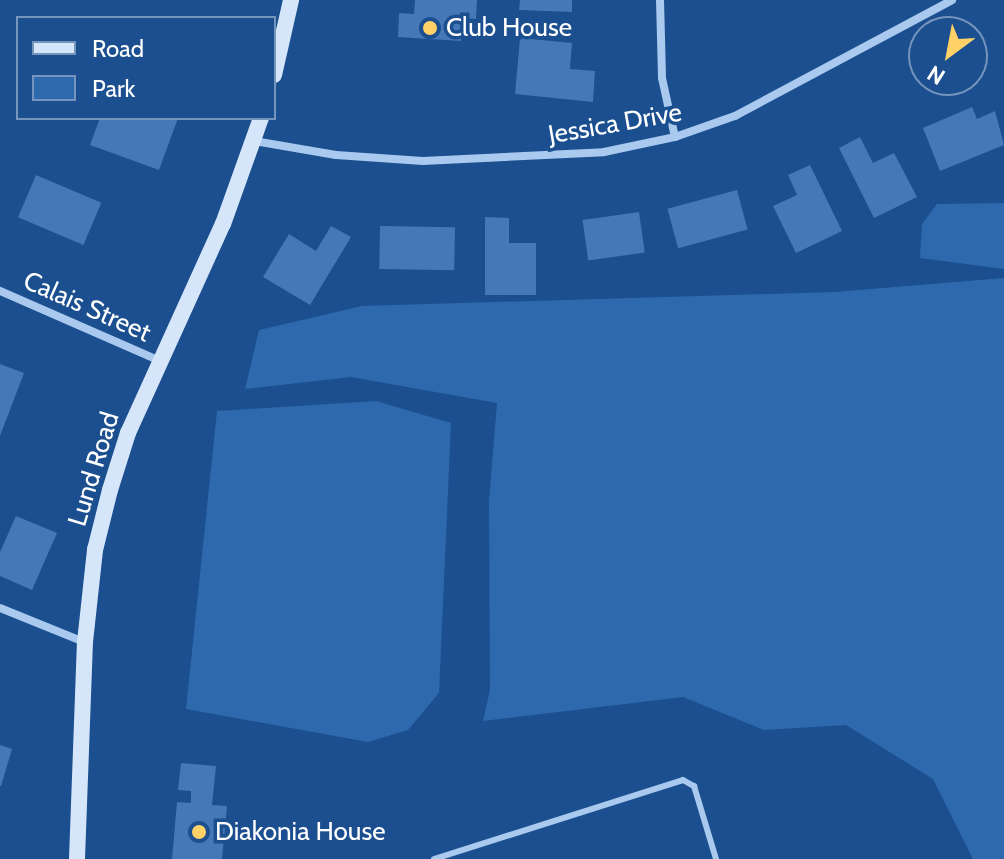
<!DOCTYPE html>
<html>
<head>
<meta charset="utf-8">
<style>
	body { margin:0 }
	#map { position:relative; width:1004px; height:859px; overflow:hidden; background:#1b4f8f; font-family:Cabin,sans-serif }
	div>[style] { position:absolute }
	.green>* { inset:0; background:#2e69ad }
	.building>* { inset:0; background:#4478b7; transform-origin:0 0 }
	.lane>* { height:6px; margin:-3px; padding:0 3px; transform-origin:3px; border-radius:3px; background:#a9c9ee }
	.street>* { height:8px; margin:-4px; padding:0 4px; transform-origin:4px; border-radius:4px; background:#a9c9ee }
	.secondary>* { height:16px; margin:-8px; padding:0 8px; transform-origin:8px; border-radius:8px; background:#d6e6fa }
	.dots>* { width:22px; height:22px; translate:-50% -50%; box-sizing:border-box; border:4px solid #1b4f8f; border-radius:50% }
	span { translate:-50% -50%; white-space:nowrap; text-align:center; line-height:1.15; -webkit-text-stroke:7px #1b4f8f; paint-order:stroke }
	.poi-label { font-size:26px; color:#fff }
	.left { translate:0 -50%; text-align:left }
	.street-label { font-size:26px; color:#fff }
	.legend { position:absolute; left:16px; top:16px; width:260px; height:104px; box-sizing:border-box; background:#1b4f8f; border:2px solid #7695bc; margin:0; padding:10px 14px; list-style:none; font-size:24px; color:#fff }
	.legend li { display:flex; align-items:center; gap:16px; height:40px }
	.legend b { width:40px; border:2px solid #7695bc }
	.north { position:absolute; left:908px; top:16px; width:80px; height:80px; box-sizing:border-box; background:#1b4f8f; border:2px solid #7695bc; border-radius:50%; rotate:212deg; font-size:22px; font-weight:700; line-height:32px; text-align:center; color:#fff }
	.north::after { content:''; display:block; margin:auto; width:28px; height:36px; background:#ffd166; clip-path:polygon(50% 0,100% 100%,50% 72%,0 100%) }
</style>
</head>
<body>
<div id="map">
	<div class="green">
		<div style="clip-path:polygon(1004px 203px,1004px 269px,920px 258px,922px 224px,937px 204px)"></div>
		<div style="clip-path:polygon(1004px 278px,1004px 859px,973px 859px,933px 779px,846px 725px,764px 730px,683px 697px,483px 721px,490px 690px,489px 501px,497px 403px,351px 377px,245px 389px,259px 330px,362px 306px,834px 292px)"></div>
		<div style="clip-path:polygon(376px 401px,451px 423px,439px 693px,408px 730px,368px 742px,186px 709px,217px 411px)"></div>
	</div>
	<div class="building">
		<div style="clip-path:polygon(415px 0,477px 0,476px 19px,462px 18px,461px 41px,398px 37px,399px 13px,414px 14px)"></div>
		<div style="clip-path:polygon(520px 0,572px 0,572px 12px,519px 10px)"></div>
		<div style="clip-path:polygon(520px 38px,572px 43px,570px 69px,595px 71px,593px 102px,515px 94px)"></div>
		<div style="clip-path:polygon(972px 107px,977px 119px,995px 111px,1004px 145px,940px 171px,923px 128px)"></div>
		<div style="clip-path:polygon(100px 118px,178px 118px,159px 170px,90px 145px)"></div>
		<div style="clip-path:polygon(860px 137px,873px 163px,894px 153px,917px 197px,874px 218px,839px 148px)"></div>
		<div style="clip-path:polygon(810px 165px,842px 231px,796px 253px,773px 206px,797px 195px,788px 175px)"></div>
		<div style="left:36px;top:175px;width:71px;height:46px;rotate:23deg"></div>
		<div style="left:737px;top:190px;width:41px;height:72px;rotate:75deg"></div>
		<div style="left:639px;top:212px;width:41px;height:57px;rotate:82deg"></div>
		<div style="clip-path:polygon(485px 217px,509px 218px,509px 243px,536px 243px,536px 295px,485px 295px)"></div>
		<div style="clip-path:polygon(331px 226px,351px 237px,310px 305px,263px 277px,289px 234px,316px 251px)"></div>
		<div style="left:380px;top:226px;width:75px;height:43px;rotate:1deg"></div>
		<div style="clip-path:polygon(0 364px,24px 373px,0 436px)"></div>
		<div style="clip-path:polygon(16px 516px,57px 533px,32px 590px,0 576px,0 552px)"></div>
		<div style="clip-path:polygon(0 745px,12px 749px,1px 786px,0 786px)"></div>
		<div style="clip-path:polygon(181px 763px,216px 766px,212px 805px,227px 806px,222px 859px,172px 859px,177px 802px,191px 803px,191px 791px,178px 790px)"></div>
	</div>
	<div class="lane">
		<div style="left:434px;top:859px;width:261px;rotate:-17.6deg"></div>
		<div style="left:683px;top:780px;width:13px;rotate:29deg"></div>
		<div style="left:694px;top:786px;width:76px;rotate:73.2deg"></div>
	</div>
	<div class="street">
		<div style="left:660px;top:0;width:78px;rotate:88.5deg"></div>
		<div style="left:662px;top:78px;width:60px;rotate:77.6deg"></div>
		<div style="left:254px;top:141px;width:83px;rotate:9.7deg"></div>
		<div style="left:336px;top:155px;width:87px;rotate:3.9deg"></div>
		<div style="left:423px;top:161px;width:181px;rotate:-2.8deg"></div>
		<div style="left:604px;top:152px;width:73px;rotate:-11.9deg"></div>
		<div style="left:675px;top:137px;width:64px;rotate:-19.3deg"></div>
		<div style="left:735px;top:116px;width:246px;rotate:-28.1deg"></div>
		<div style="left:0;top:291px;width:172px;rotate:23.6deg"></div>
		<div style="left:0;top:608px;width:91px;rotate:22deg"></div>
	</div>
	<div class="secondary">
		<div style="left:274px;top:75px;width:77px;rotate:-77.2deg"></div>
		<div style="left:77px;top:859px;width:217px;rotate:-87.9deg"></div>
		<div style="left:85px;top:642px;width:93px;rotate:-83.8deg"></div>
		<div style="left:95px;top:550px;width:62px;rotate:-76deg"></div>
		<div style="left:110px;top:490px;width:60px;rotate:-72.5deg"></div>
		<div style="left:128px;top:433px;width:230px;rotate:-65.6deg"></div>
		<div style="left:223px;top:224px;width:113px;rotate:-70.3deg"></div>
	</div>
	<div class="dots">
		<div style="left:430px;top:28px;background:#ffd166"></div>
		<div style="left:199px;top:832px;background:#ffd166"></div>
	</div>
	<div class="poi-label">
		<span class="left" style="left:446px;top:28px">Club House</span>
		<span class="left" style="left:215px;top:832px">Diakonia House</span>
	</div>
	<div class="street-label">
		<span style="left:615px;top:124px;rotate:-10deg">Jessica Drive</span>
		<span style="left:87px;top:307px;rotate:24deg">Calais Street</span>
		<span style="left:94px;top:469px;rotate:-73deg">Lund Road</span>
	</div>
	<ul class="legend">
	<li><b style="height:10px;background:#d6e6fa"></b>Road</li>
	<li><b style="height:22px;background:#2e69ad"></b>Park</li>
	</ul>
	<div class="north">N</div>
</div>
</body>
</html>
